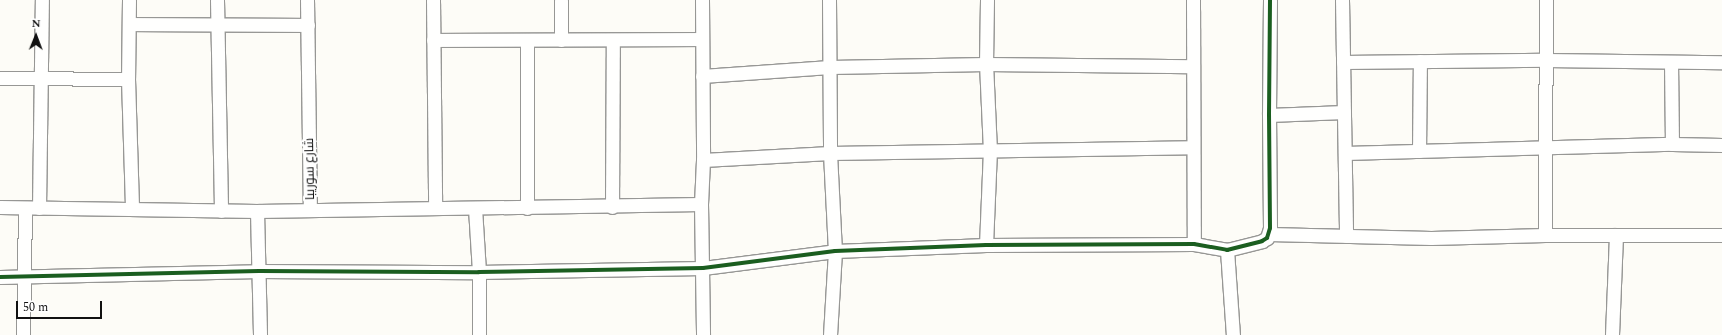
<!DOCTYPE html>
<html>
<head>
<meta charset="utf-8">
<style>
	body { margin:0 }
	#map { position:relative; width:1722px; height:335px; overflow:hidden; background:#fdfcf7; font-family:Spectral,Cairo,serif }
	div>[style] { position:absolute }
	.roads { filter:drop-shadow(1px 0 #979795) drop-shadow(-1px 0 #979795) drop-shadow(0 1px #979795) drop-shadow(0 -1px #979795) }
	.minor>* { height:13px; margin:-6.5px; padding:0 6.5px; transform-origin:6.5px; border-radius:6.5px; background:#fffffe }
	.cycleway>* { height:4px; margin:-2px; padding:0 2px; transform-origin:2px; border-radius:2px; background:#1b5e20 }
	span { translate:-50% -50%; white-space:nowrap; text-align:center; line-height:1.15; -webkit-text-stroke:4px #fff; paint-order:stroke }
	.street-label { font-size:13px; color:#111 }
	.north { position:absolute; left:16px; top:16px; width:40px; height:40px; -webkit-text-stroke:3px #fff; paint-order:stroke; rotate:1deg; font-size:11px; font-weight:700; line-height:16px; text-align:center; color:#111 }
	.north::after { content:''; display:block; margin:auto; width:14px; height:18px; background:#111; clip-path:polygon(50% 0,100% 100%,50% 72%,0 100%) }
	.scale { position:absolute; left:16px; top:301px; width:86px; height:18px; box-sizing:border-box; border:2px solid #111; border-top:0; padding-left:5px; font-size:12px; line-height:14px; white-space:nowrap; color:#111; -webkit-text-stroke:3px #fff; paint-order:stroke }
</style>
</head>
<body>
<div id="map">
	<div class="roads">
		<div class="minor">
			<div style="left:129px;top:0;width:79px;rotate:90.7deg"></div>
			<div style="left:128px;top:79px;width:130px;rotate:88.2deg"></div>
			<div style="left:217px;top:0;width:211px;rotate:88.9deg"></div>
			<div style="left:307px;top:0;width:210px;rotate:89.2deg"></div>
			<div style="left:433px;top:0;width:207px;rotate:89.4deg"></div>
			<div style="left:702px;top:0;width:160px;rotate:89.6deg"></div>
			<div style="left:703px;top:160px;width:44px;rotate:92.6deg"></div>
			<div style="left:701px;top:204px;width:131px;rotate:89.1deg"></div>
			<div style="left:829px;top:0;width:153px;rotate:89.6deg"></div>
			<div style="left:830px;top:153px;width:98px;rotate:87.1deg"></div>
			<div style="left:835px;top:251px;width:84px;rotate:93.4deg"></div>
			<div style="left:1193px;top:0;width:244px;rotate:89.8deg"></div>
			<div style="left:1342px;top:0;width:236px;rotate:89deg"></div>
			<div style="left:129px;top:24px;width:179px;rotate:0.3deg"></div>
			<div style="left:433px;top:40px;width:268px;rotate:-0.2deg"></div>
			<div style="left:527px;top:40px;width:168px;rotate:90deg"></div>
			<div style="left:561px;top:40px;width:40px;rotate:-90deg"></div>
			<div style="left:1343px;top:62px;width:203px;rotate:-0.6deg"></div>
			<div style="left:1546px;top:60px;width:176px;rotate:0.7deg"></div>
			<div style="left:1671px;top:62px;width:82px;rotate:89.3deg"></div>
			<div style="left:702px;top:76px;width:128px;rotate:-4deg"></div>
			<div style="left:830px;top:67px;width:156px;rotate:-1.1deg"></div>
			<div style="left:986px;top:64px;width:206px;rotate:0.6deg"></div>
			<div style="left:0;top:78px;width:128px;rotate:0.4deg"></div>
			<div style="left:1269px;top:115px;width:75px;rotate:-2.3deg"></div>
			<div style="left:1419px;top:151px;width:90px;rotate:-89.4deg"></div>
			<div style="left:1345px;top:153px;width:327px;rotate:-1.6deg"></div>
			<div style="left:1672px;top:144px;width:50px;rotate:1.1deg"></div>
			<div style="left:703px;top:160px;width:127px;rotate:-3.2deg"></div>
			<div style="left:830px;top:153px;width:362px;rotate:-0.9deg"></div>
			<div style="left:0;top:207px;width:257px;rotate:0.9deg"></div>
			<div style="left:257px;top:211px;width:444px;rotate:-0.9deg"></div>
			<div style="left:612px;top:207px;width:167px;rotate:-89.7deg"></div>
			<div style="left:39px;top:208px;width:208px;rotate:-89.2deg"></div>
			<div style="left:475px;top:208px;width:64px;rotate:86.4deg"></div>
			<div style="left:479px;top:272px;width:63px;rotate:90deg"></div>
			<div style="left:257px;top:211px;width:124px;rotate:88.6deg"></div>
			<div style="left:1269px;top:234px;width:162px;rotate:1.4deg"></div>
			<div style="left:1431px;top:238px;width:114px;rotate:-1.5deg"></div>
			<div style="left:1545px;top:235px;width:177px"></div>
			<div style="left:1545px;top:235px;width:235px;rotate:-89.8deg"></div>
			<div style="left:986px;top:245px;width:94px;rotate:-87.6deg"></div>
			<div style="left:990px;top:151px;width:87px;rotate:-92.6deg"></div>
			<div style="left:986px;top:64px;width:64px;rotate:-89.1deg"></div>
			<div style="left:1227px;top:250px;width:85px;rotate:86deg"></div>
			<div style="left:0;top:277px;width:259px;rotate:-1.3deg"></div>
			<div style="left:259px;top:271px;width:220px;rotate:0.3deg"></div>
			<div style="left:479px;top:272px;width:224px;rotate:-1deg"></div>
			<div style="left:703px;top:268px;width:133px;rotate:-7.3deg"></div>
			<div style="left:835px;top:251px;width:151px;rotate:-2.3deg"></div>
			<div style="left:986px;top:245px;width:208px;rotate:-0.3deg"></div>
			<div style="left:1194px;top:244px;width:34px;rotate:10deg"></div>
			<div style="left:1227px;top:250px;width:36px;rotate:-14deg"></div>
			<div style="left:1262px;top:241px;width:6px;rotate:-31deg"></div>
			<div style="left:1267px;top:238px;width:10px;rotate:-73deg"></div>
			<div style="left:1270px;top:228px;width:113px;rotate:-90.5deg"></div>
			<div style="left:1269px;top:115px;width:115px;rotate:-89.5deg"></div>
			<div style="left:23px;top:335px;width:127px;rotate:-89.1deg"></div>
			<div style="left:1612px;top:335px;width:100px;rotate:-87.7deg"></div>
		</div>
	</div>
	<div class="cycleway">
		<div style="left:0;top:277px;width:259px;rotate:-1.3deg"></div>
		<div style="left:259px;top:271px;width:220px;rotate:0.3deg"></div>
		<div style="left:479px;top:272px;width:224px;rotate:-1deg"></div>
		<div style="left:703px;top:268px;width:133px;rotate:-7.3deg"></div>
		<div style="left:835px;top:251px;width:151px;rotate:-2.3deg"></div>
		<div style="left:986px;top:245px;width:208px;rotate:-0.3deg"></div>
		<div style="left:1194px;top:244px;width:34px;rotate:10deg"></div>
		<div style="left:1227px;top:250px;width:36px;rotate:-14deg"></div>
		<div style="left:1262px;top:241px;width:6px;rotate:-31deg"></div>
		<div style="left:1267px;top:238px;width:10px;rotate:-73deg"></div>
		<div style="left:1270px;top:228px;width:113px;rotate:-90.5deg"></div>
		<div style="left:1269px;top:115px;width:115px;rotate:-89.5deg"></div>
	</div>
	<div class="street-label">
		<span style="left:310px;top:169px;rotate:-91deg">شارع سوريبا</span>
	</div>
	<div class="north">N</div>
	<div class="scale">50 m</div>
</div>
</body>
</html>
